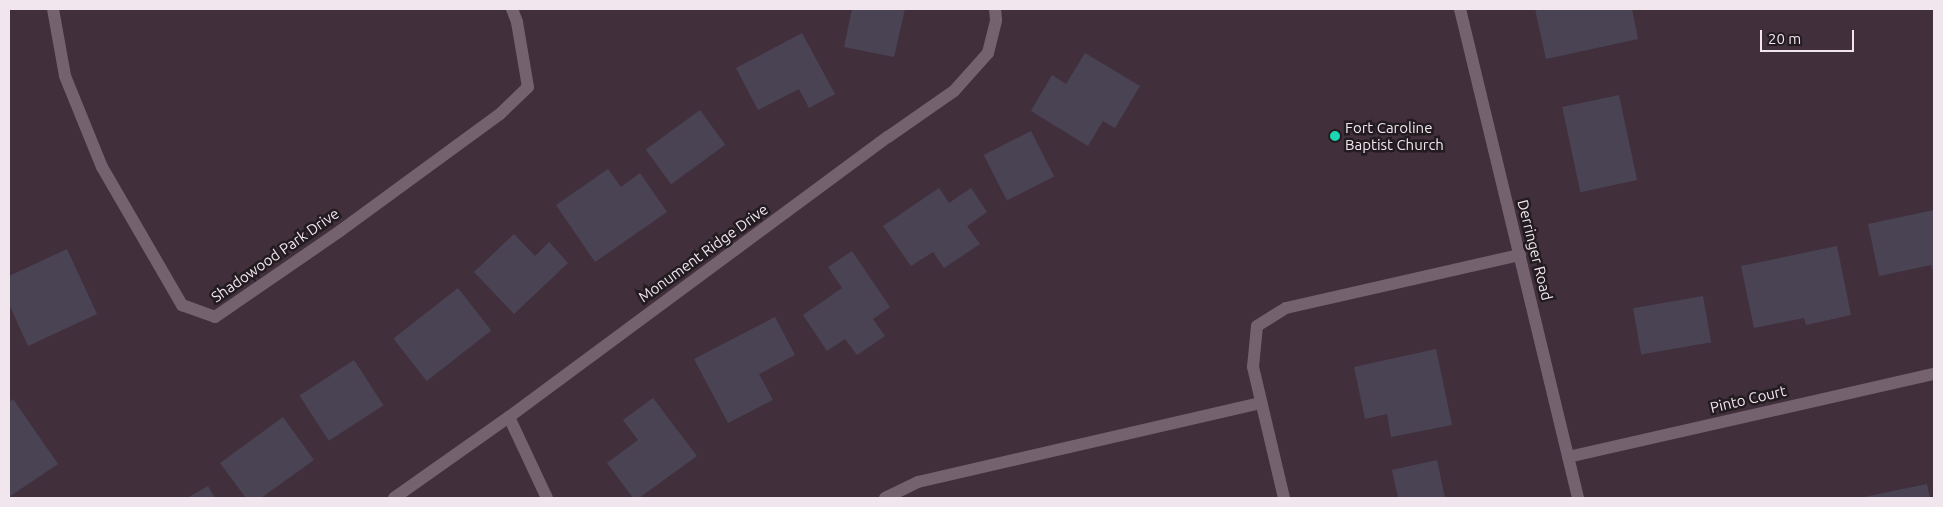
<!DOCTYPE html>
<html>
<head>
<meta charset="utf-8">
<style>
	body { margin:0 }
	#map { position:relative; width:1943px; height:507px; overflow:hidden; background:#41303c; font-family:Ubuntu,sans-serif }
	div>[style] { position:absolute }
	.building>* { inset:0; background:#4a4354; transform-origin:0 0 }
	.service>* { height:12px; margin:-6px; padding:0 6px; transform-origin:6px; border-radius:6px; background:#75626f }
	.minor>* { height:12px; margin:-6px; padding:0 6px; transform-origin:6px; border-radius:6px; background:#75626f }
	.dots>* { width:14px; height:14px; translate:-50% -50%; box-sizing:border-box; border:2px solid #221b20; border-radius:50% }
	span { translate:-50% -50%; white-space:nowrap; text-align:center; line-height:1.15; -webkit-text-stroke:5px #221b20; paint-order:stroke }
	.poi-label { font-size:15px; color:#f2e6ee }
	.left { translate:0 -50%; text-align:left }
	.street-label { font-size:15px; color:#f2e6ee }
	.frame { position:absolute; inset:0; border:10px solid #f2e6ee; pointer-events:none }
	.scale { position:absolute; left:1760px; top:30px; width:94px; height:22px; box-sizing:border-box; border:2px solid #f2e6ee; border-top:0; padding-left:6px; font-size:15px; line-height:18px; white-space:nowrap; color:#f2e6ee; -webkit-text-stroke:4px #221b20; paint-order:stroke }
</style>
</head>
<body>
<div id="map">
	<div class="building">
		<div style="clip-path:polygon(852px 9px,905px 9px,894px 57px,844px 47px)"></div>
		<div style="clip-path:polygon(1535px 9px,1632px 9px,1638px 39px,1546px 59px)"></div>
		<div style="clip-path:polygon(802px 33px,835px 94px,809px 108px,799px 89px,758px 110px,736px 68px)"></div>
		<div style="clip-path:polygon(1085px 53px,1140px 86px,1115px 128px,1103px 121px,1088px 146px,1031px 111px,1052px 75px,1066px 84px)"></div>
		<div style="left:1619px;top:95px;width:87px;height:58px;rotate:78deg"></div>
		<div style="left:700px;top:110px;width:43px;height:67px;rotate:54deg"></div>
		<div style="left:1031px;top:131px;width:51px;height:53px;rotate:63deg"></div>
		<div style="clip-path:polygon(608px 169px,621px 187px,640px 173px,667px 212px,595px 262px,556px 205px)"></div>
		<div style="clip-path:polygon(939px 188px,949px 203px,971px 188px,987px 212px,967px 226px,980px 244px,944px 268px,933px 252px,911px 266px,883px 226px)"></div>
		<div style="clip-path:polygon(1934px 210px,1934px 276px,1931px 265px,1879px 276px,1868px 224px)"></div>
		<div style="clip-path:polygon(514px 234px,535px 256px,549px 242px,568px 263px,514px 314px,474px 272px)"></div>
		<div style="clip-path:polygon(1837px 246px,1851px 315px,1806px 325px,1804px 318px,1754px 328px,1741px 266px)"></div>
		<div style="clip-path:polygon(67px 249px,97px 314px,28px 346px,9px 304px,9px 276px)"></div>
		<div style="clip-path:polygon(852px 251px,890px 307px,873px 319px,885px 336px,857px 355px,845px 339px,827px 351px,803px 315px,842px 288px,828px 267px)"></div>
		<div style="left:458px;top:288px;width:54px;height:82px;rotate:52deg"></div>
		<div style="left:1703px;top:296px;width:47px;height:71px;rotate:80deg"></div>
		<div style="clip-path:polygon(775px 317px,795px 355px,759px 374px,773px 400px,728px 423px,694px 359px)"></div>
		<div style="clip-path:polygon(1436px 349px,1452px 425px,1391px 437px,1387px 414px,1365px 419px,1354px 367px)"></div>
		<div style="left:354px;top:360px;width:54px;height:65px;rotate:57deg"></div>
		<div style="clip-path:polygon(653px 398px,697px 456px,639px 498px,633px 498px,607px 463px,638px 440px,623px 420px)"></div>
		<div style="clip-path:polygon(13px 399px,58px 464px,9px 497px,9px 402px)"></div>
		<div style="clip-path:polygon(283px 417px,314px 460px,261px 498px,246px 498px,220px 463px)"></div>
		<div style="clip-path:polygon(1437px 460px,1445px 498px,1398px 498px,1392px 470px)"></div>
		<div style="clip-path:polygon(1927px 484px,1930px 498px,1864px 498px,1864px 497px)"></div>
		<div style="clip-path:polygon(208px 486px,215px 498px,187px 498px)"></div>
	</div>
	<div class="service">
		<div style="left:885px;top:498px;width:37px;rotate:-26deg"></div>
		<div style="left:918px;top:482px;width:352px;rotate:-13deg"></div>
		<div style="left:1284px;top:498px;width:135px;rotate:-103.3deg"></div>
		<div style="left:1253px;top:367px;width:41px;rotate:-84.4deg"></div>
		<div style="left:1257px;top:326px;width:34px;rotate:-32deg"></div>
		<div style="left:1286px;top:308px;width:240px;rotate:-12.8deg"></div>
	</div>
	<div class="minor">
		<div style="left:53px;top:9px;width:68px;rotate:79.8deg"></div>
		<div style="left:65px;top:76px;width:98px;rotate:67.9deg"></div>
		<div style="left:102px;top:167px;width:160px;rotate:59.9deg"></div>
		<div style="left:182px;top:305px;width:35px;rotate:20deg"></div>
		<div style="left:215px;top:317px;width:152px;rotate:-34.5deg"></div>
		<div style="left:340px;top:231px;width:198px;rotate:-36.2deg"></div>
		<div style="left:500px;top:114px;width:39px;rotate:-44deg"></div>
		<div style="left:528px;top:87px;width:66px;rotate:-99.6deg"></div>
		<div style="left:517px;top:22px;width:14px;rotate:-111deg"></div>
		<div style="left:1460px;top:9px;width:503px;rotate:76.43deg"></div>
		<div style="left:509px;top:417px;width:89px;rotate:64.9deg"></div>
		<div style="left:1568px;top:457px;width:375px;rotate:-12.8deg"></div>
		<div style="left:394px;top:498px;width:141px;rotate:-35.2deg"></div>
		<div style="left:509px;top:417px;width:471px;rotate:-36.5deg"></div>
		<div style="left:888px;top:137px;width:80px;rotate:-34.9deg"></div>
		<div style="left:954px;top:91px;width:51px;rotate:-48.2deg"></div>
		<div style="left:988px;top:53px;width:34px;rotate:-76deg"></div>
		<div style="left:996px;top:20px;width:11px;rotate:-95deg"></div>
	</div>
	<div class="dots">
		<div style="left:1335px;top:136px;background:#1cd5b1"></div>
	</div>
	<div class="poi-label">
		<span class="left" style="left:1345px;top:136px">Fort Caroline<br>Baptist Church</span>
	</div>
	<div class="street-label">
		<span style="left:1535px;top:250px;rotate:76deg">Derringer Road</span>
		<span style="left:703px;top:253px;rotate:-36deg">Monument Ridge Drive</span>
		<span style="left:275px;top:255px;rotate:-35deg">Shadowood Park Drive</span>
		<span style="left:1748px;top:399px;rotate:-13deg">Pinto Court</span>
	</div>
	<div class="frame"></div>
	<div class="scale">20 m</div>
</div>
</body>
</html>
